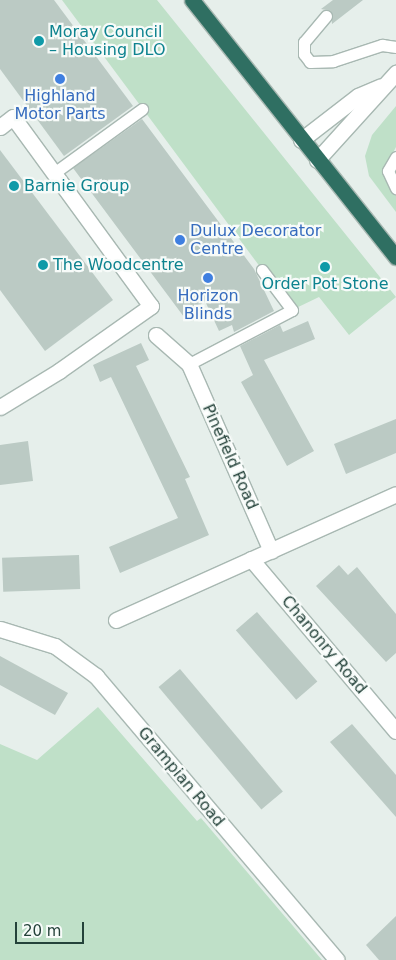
<!DOCTYPE html>
<html>
<head>
<meta charset="utf-8">
<style>
	body { margin:0 }
	#map { position:relative; width:396px; height:960px; overflow:hidden; background:#e6efeb; font-family:"DejaVu Sans",sans-serif }
	div>[style] { position:absolute }
	.green>* { inset:0; background:#bfe0c8 }
	.building>* { inset:0; background:#bbcac4; transform-origin:0 0 }
	.roads { filter:drop-shadow(1px 0 #a8b8b2) drop-shadow(-1px 0 #a8b8b2) drop-shadow(0 1px #a8b8b2) drop-shadow(0 -1px #a8b8b2) }
	.lane>* { height:11px; margin:-5.5px; padding:0 5.5px; transform-origin:5.5px; border-radius:5.5px; background:#fff }
	.street>* { height:15px; margin:-7.5px; padding:0 7.5px; transform-origin:7.5px; border-radius:7.5px; background:#fff }
	.highway>* { height:15px; margin:-7.5px; padding:0 7.5px; transform-origin:7.5px; border-radius:7.5px; background:#2f6f62 }
	.dots>* { width:14px; height:14px; translate:-50% -50%; box-sizing:border-box; border:2px solid #f7fbf9; border-radius:50% }
	span { translate:-50% -50%; white-space:nowrap; text-align:center; line-height:1.15; -webkit-text-stroke:4.5px #f7fbf9; paint-order:stroke }
	.culture-label { font-size:16px; color:#0d838f }
	.left { translate:0 -50%; text-align:left }
	.shop-label { font-size:16px; color:#366cbe }
	.street-label { font-size:16px; color:#24423a }
	.scale { position:absolute; left:15px; top:922px; width:69px; height:22px; box-sizing:border-box; border:2px solid #24423a; border-top:0; padding-left:6px; font-size:15px; line-height:18px; white-space:nowrap; color:#24423a; -webkit-text-stroke:4px #f7fbf9; paint-order:stroke }
</style>
</head>
<body>
<div id="map">
	<div class="green">
		<div style="clip-path:polygon(62px 0,157px 0,396px 297px,349px 335px,319px 297px,292px 310px)"></div>
		<div style="clip-path:polygon(396px 106px,396px 147px,384px 170px,396px 196px,396px 212px,369px 176px,365px 156px,372px 135px)"></div>
		<div style="clip-path:polygon(98px 707px,197px 821px,201px 818px,322px 960px,0 960px,0 744px,37px 760px)"></div>
	</div>
	<div class="building">
		<div style="clip-path:polygon(0 0,54px 0,133px 106px,64px 156px,0 69px)"></div>
		<div style="clip-path:polygon(333px 0,363px 0,332px 24px,331px 11px,321px 9px)"></div>
		<div style="clip-path:polygon(142px 119px,254px 269px,274px 311px,234px 332px,232px 325px,219px 331px,205px 301px,184px 317px,73px 168px)"></div>
		<div style="clip-path:polygon(0 150px,113px 300px,45px 351px,0 290px)"></div>
		<div style="clip-path:polygon(308px 321px,315px 339px,264px 360px,314px 451px,287px 466px,241px 382px,253px 375px,240px 346px,280px 325px,283px 332px)"></div>
		<div style="clip-path:polygon(141px 343px,149px 360px,136px 366px,190px 477px,185px 479px,209px 535px,120px 573px,109px 547px,178px 518px,111px 377px,100px 382px,93px 365px)"></div>
		<div style="clip-path:polygon(396px 419px,396px 453px,346px 474px,334px 444px)"></div>
		<div style="clip-path:polygon(28px 441px,33px 481px,0 485px,0 445px)"></div>
		<div style="left:79px;top:555px;width:34px;height:77px;rotate:88deg"></div>
		<div style="clip-path:polygon(339px 565px,348px 575px,357px 567px,396px 614px,396px 653px,386px 662px,316px 586px)"></div>
		<div style="left:257px;top:612px;width:92px;height:28px;rotate:49deg"></div>
		<div style="clip-path:polygon(0 656px,68px 693px,55px 715px,0 685px)"></div>
		<div style="left:180px;top:669px;width:160px;height:28px;rotate:50deg"></div>
		<div style="clip-path:polygon(352px 724px,396px 775px,396px 817px,330px 742px)"></div>
		<div style="clip-path:polygon(396px 916px,396px 960px,379px 960px,366px 945px)"></div>
	</div>
	<div class="roads">
		<div class="lane">
			<div style="left:326px;top:16px;width:34px;rotate:130deg"></div>
			<div style="left:304px;top:42px;width:12px;rotate:90deg"></div>
			<div style="left:304px;top:54px;width:10px;rotate:53deg"></div>
			<div style="left:310px;top:62px;width:23px;rotate:-2deg"></div>
			<div style="left:333px;top:61px;width:52px;rotate:-18.1deg"></div>
			<div style="left:382px;top:45px;width:14px;rotate:8deg"></div>
			<div style="left:396px;top:157px;width:16px;rotate:120deg"></div>
			<div style="left:388px;top:171px;width:19px;rotate:65deg"></div>
			<div style="left:54px;top:173px;width:109px;rotate:-36deg"></div>
			<div style="left:189px;top:364px;width:116px;rotate:-27.7deg"></div>
			<div style="left:292px;top:310px;width:50px;rotate:-126.9deg"></div>
		</div>
		<div class="street">
			<div style="left:0;top:127px;width:16px;rotate:-38deg"></div>
			<div style="left:13px;top:117px;width:234px;rotate:53.9deg"></div>
			<div style="left:151px;top:306px;width:113px;rotate:144.8deg"></div>
			<div style="left:59px;top:371px;width:69px;rotate:148.6deg"></div>
			<div style="left:301px;top:140px;width:72px;rotate:-37.7deg"></div>
			<div style="left:358px;top:96px;width:25px;rotate:-23deg"></div>
			<div style="left:317px;top:160px;width:118px;rotate:-47.8deg"></div>
			<div style="left:156px;top:335px;width:44px;rotate:41.3deg"></div>
			<div style="left:189px;top:364px;width:204px;rotate:66.3deg"></div>
			<div style="left:251px;top:559px;width:225px;rotate:49.9deg"></div>
			<div style="left:116px;top:620px;width:307px;rotate:-24.2deg"></div>
			<div style="left:0;top:629px;width:58px;rotate:17.2deg"></div>
			<div style="left:55px;top:646px;width:51px;rotate:36.2deg"></div>
			<div style="left:96px;top:676px;width:372px;rotate:49.7deg"></div>
		</div>
		<div class="highway">
			<div style="left:192px;top:0;width:328px;rotate:51.6deg"></div>
		</div>
	</div>
	<div class="dots">
		<div style="left:39px;top:41px;background:#0f9aa8"></div>
		<div style="left:60px;top:79px;background:#3f7fe0"></div>
		<div style="left:14px;top:186px;background:#0f9aa8"></div>
		<div style="left:180px;top:240px;background:#3f7fe0"></div>
		<div style="left:43px;top:265px;background:#0f9aa8"></div>
		<div style="left:325px;top:267px;background:#0f9aa8"></div>
		<div style="left:208px;top:278px;background:#3f7fe0"></div>
	</div>
	<div class="culture-label">
		<span class="left" style="left:49px;top:41px">Moray Council<br>– Housing DLO</span>
		<span class="left" style="left:24px;top:186px">Barnie Group</span>
		<span class="left" style="left:53px;top:265px">The Woodcentre</span>
		<span style="left:325px;top:284px">Order Pot Stone</span>
	</div>
	<div class="shop-label">
		<span style="left:60px;top:105px">Highland<br>Motor Parts</span>
		<span class="left" style="left:190px;top:240px">Dulux Decorator<br>Centre</span>
		<span style="left:208px;top:305px">Horizon<br>Blinds</span>
	</div>
	<div class="street-label">
		<span style="left:230px;top:457px;rotate:66deg">Pinefield Road</span>
		<span style="left:324px;top:645px;rotate:50deg">Chanonry Road</span>
		<span style="left:181px;top:777px;rotate:50deg">Grampian Road</span>
	</div>
	<div class="scale">20 m</div>
</div>
</body>
</html>
